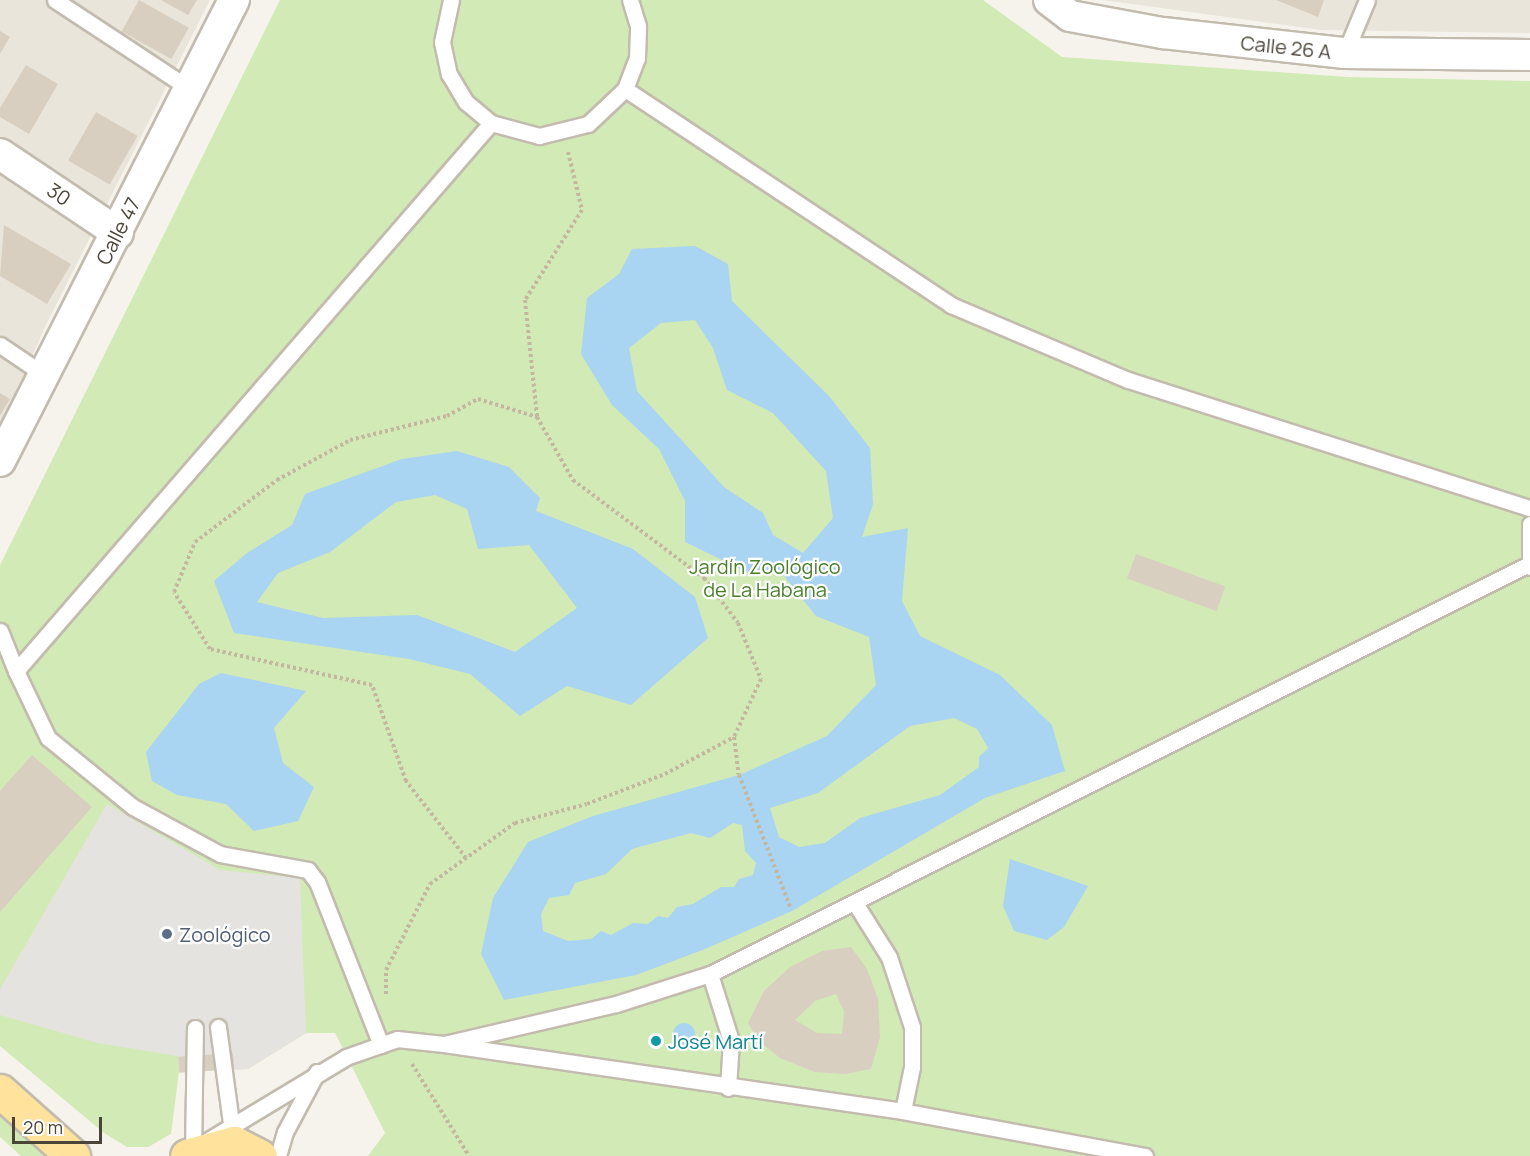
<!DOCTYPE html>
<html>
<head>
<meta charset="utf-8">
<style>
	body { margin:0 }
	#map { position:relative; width:1530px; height:1156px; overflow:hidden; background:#f6f3ec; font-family:Manrope,sans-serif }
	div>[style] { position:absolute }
	.residential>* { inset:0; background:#eae5da }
	.green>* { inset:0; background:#d2eab5 }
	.parking>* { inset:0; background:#e5e3e0 }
	.water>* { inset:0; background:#a9d4f2 }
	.round { border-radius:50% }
	.building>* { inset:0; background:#d8cfc1; transform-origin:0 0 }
	.path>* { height:4px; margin-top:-2px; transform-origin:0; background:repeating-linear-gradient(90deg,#c4b79f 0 3px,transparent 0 6px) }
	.roads { filter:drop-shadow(2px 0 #c2bbae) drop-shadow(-2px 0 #c2bbae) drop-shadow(0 2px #c2bbae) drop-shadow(0 -2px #c2bbae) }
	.lane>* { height:15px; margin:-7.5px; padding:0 7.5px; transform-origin:7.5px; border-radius:7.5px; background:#fff }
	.street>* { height:30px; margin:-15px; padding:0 15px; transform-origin:15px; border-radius:15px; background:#fff }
	.primary>* { height:33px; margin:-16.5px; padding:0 16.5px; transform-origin:16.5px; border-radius:16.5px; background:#ffe39c }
	.dots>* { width:16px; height:16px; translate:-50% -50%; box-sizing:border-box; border:3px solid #fff; border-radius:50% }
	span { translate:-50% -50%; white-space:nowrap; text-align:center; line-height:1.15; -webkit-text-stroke:4.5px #fff; paint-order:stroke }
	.street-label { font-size:20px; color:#4b4439 }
	.park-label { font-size:20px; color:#4a7f2a }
	.service-label { font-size:20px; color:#4e5e75 }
	.left { translate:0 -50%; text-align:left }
	.culture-label { font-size:20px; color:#0d838f }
	.scale { position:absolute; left:12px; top:1117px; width:90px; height:27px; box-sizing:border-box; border:3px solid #4b4439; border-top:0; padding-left:8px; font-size:18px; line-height:21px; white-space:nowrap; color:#4b4439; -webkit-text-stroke:4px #fff; paint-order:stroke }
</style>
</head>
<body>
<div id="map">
	<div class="residential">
		<div style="clip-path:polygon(0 0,210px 0,46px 325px,0 429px)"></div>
		<div style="clip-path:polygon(1103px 0,1530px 0,1530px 33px,1321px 30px)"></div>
	</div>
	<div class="green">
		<div style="clip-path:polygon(280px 0,983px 0,1062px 57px,1348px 77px,1530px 81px,1530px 1156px,368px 1156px,385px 1133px,335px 1033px,306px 1033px,248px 1069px,179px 1072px,171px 1134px,148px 1147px,127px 1147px,104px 1133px,0 1046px,0 565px)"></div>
		<div style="clip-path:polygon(0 1115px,47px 1156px,21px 1156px,0 1137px)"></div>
	</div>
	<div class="parking">
		<div style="clip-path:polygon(107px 804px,220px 870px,300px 878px,306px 1033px,248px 1069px,179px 1072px,178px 1056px,98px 1043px,0 1015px,0 989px)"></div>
	</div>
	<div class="water">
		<div style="clip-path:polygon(evenodd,695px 246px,728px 264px,732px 301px,829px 396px,870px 448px,873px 504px,862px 537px,908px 528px,902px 601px,920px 636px,1000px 675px,1052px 725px,1065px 771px,985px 798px,792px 911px,705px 949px,636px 975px,504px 1000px,481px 954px,493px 898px,528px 842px,593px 816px,739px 775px,827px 736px,876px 685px,869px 637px,816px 616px,780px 571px,751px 574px,685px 542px,685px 501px,659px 449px,612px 405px,581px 354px,587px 298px,619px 274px,632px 249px,695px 246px,695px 320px,713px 348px,727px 390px,773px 413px,826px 471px,833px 518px,803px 553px,773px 535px,763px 513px,724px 487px,637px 391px,629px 348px,661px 323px,695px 320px,695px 246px,954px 718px,977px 729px,988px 748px,979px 757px,979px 767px,940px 795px,860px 818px,825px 843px,799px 847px,779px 837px,770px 808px,818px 793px,910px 726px,954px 718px,695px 246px,733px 823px,742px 825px,745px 851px,756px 863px,753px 875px,739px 879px,734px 887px,721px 887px,693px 904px,677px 907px,668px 918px,658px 916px,648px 924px,633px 923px,611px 935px,601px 931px,591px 939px,568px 941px,543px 931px,541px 914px,549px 898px,569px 895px,575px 883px,606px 874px,632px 849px,691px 833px,710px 838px,733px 823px)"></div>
		<div style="clip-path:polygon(evenodd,457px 451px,509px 467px,540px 498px,536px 511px,633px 549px,695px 597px,708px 638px,631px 705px,567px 686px,520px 716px,470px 674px,409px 659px,234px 633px,214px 581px,247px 553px,292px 525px,305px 494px,402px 459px,457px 451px,435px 495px,467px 509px,478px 549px,529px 545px,577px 608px,515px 652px,417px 615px,323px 618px,257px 602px,278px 573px,330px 552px,396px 502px,435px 495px)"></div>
		<div style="clip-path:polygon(221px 673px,306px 691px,274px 728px,283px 763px,314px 787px,298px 821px,254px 831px,226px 804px,177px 795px,152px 781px,146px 752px,199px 684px)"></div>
		<div style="clip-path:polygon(1010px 859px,1088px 886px,1064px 927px,1047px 940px,1014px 931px,1003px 906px)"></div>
		<div class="round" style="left:673px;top:1023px;width:22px;height:22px"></div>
	</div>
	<div class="building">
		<div style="left:139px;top:0;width:57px;height:36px;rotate:29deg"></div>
		<div style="clip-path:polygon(161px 0,197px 0,188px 15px)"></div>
		<div style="clip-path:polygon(1276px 0,1324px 0,1318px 17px)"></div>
		<div style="clip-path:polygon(0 31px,10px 37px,0 54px)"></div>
		<div style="clip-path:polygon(26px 65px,58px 84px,29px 134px,0 117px,0 108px)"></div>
		<div style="left:96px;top:112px;width:48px;height:56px;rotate:30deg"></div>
		<div style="clip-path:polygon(4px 225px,71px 264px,47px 304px,0 276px)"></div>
		<div style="clip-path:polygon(0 393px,10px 399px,0 416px)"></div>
		<div style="left:1136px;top:554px;width:95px;height:26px;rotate:20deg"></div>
		<div style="clip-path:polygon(32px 755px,92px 807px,0 912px,0 791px)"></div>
		<div style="clip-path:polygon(evenodd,851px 947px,867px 969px,878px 999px,880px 1037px,871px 1069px,846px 1074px,815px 1072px,780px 1058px,759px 1041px,748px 1023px,764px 991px,790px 967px,822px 951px,851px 947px,836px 994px,844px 1011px,842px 1034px,817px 1033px,795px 1020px,815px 1001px,836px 994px)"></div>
		<div style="left:233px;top:1053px;width:16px;height:55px;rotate:86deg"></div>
	</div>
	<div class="path">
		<div style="left:568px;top:152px;width:60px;rotate:76.4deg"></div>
		<div style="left:582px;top:210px;width:107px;rotate:122.3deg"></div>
		<div style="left:525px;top:300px;width:118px;rotate:84.1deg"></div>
		<div style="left:537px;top:417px;width:73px;rotate:60.3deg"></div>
		<div style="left:573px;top:480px;width:164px;rotate:36.8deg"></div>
		<div style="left:704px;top:578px;width:56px;rotate:52.9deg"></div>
		<div style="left:738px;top:623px;width:61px;rotate:67.7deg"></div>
		<div style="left:761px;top:679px;width:64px;rotate:115deg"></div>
		<div style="left:734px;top:737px;width:38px;rotate:83deg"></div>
		<div style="left:739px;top:775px;width:144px;rotate:68.8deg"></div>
		<div style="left:466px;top:858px;width:98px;rotate:-127.9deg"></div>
		<div style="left:406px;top:781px;width:102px;rotate:-109.5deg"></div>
		<div style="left:372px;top:685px;width:166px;rotate:-167.5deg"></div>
		<div style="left:210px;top:649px;width:67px;rotate:-122.3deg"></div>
		<div style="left:174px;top:592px;width:54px;rotate:-67.2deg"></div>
		<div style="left:195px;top:542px;width:103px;rotate:-37.1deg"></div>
		<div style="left:277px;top:480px;width:83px;rotate:-28.7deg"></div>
		<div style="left:350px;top:440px;width:100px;rotate:-13.9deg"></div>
		<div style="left:447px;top:416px;width:35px;rotate:-29deg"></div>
		<div style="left:478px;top:399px;width:62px;rotate:17deg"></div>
		<div style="left:386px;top:994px;width:24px;rotate:-90deg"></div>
		<div style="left:386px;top:970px;width:97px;rotate:-62.9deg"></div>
		<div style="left:430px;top:884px;width:105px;rotate:-35.7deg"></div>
		<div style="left:515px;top:823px;width:74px;rotate:-14.8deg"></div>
		<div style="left:587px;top:804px;width:84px;rotate:-21deg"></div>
		<div style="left:665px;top:774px;width:78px;rotate:-28.2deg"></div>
		<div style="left:412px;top:1064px;width:108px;rotate:58.2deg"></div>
	</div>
	<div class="roads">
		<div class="lane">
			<div style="left:55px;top:0;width:162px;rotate:33.4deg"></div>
			<div style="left:451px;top:0;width:43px;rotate:102.1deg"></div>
			<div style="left:442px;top:42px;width:33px;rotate:78deg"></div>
			<div style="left:449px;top:74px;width:33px;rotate:59deg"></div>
			<div style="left:466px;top:102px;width:33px;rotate:40deg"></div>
			<div style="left:491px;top:123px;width:50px;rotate:15.2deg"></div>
			<div style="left:539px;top:136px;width:50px;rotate:-13.8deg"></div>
			<div style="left:588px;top:124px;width:51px;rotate:-43.4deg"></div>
			<div style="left:625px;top:89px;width:33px;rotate:-69deg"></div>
			<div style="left:637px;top:58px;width:32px;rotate:-88deg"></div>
			<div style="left:638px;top:26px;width:27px;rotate:-107deg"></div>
			<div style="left:1345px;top:53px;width:57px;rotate:-67.5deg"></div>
			<div style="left:625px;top:89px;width:391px;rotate:33.5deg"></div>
			<div style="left:951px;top:305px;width:192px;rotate:23deg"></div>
			<div style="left:1128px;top:380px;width:422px;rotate:17.7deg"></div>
			<div style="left:0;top:345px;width:52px;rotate:34deg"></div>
			<div style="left:1530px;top:524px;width:43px;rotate:90deg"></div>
			<div style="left:0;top:631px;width:43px;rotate:68.2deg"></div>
			<div style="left:855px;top:903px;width:64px;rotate:57.8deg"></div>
			<div style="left:889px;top:957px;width:74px;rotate:71.8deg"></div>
			<div style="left:912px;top:1027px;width:40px;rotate:90deg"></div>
			<div style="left:912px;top:1067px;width:45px;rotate:101.6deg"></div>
			<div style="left:710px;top:974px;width:70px;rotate:72.6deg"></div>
			<div style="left:731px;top:1041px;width:47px;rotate:93.7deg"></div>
			<div style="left:218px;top:1027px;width:105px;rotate:82.3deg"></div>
			<div style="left:381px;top:1045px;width:175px;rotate:-111.4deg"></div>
			<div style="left:317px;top:882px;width:15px;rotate:-127deg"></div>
			<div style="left:308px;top:870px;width:89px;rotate:-169.7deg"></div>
			<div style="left:220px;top:854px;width:99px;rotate:-151.6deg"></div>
			<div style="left:133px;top:807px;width:109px;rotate:-140.9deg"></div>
			<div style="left:48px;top:738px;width:74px;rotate:-115.5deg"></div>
			<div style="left:16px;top:671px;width:725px;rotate:-49.08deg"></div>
			<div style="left:207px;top:1141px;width:162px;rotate:-31.1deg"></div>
			<div style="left:346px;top:1057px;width:54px;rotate:-19.4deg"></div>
			<div style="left:397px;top:1039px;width:47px;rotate:6.1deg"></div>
			<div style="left:193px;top:1152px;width:124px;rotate:-89.1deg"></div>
			<div style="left:278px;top:1156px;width:25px;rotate:-74deg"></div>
			<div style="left:285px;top:1132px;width:68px;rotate:-61.9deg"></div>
			<div style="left:1145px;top:1156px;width:246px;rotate:-169.5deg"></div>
			<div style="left:903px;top:1111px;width:464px;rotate:-171.7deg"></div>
			<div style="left:444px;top:1044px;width:177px;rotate:-13.1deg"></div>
			<div style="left:616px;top:1004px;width:99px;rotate:-17.7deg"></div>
			<div style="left:710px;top:974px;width:916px;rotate:-26.59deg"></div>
		</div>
		<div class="street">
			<div style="left:1049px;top:0;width:26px;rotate:37deg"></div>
			<div style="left:1070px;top:16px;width:95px;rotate:10.4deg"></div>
			<div style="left:1163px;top:33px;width:183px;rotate:6.3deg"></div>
			<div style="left:1345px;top:53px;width:185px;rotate:0.6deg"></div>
			<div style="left:0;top:154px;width:142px;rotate:33.8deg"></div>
			<div style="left:0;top:461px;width:517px;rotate:-63.09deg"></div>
		</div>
		<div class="primary">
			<div style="left:0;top:1091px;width:98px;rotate:41.7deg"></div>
			<div style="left:187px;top:1156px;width:49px;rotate:-15.5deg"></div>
			<div style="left:234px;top:1143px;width:29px;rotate:27deg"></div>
		</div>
	</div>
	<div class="dots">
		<div style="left:167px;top:934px;background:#5c6f8a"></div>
		<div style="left:656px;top:1041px;background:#0f9aa8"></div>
	</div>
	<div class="street-label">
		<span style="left:1286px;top:47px;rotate:6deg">Calle 26 A</span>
		<span style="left:59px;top:194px;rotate:34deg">30</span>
		<span style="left:118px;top:231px;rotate:-63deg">Calle 47</span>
	</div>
	<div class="park-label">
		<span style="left:765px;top:578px">Jardín Zoológico<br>de La Habana</span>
	</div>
	<div class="service-label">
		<span class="left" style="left:179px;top:934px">Zoológico</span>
	</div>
	<div class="culture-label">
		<span class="left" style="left:668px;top:1041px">José Martí</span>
	</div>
	<div class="scale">20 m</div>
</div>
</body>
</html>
